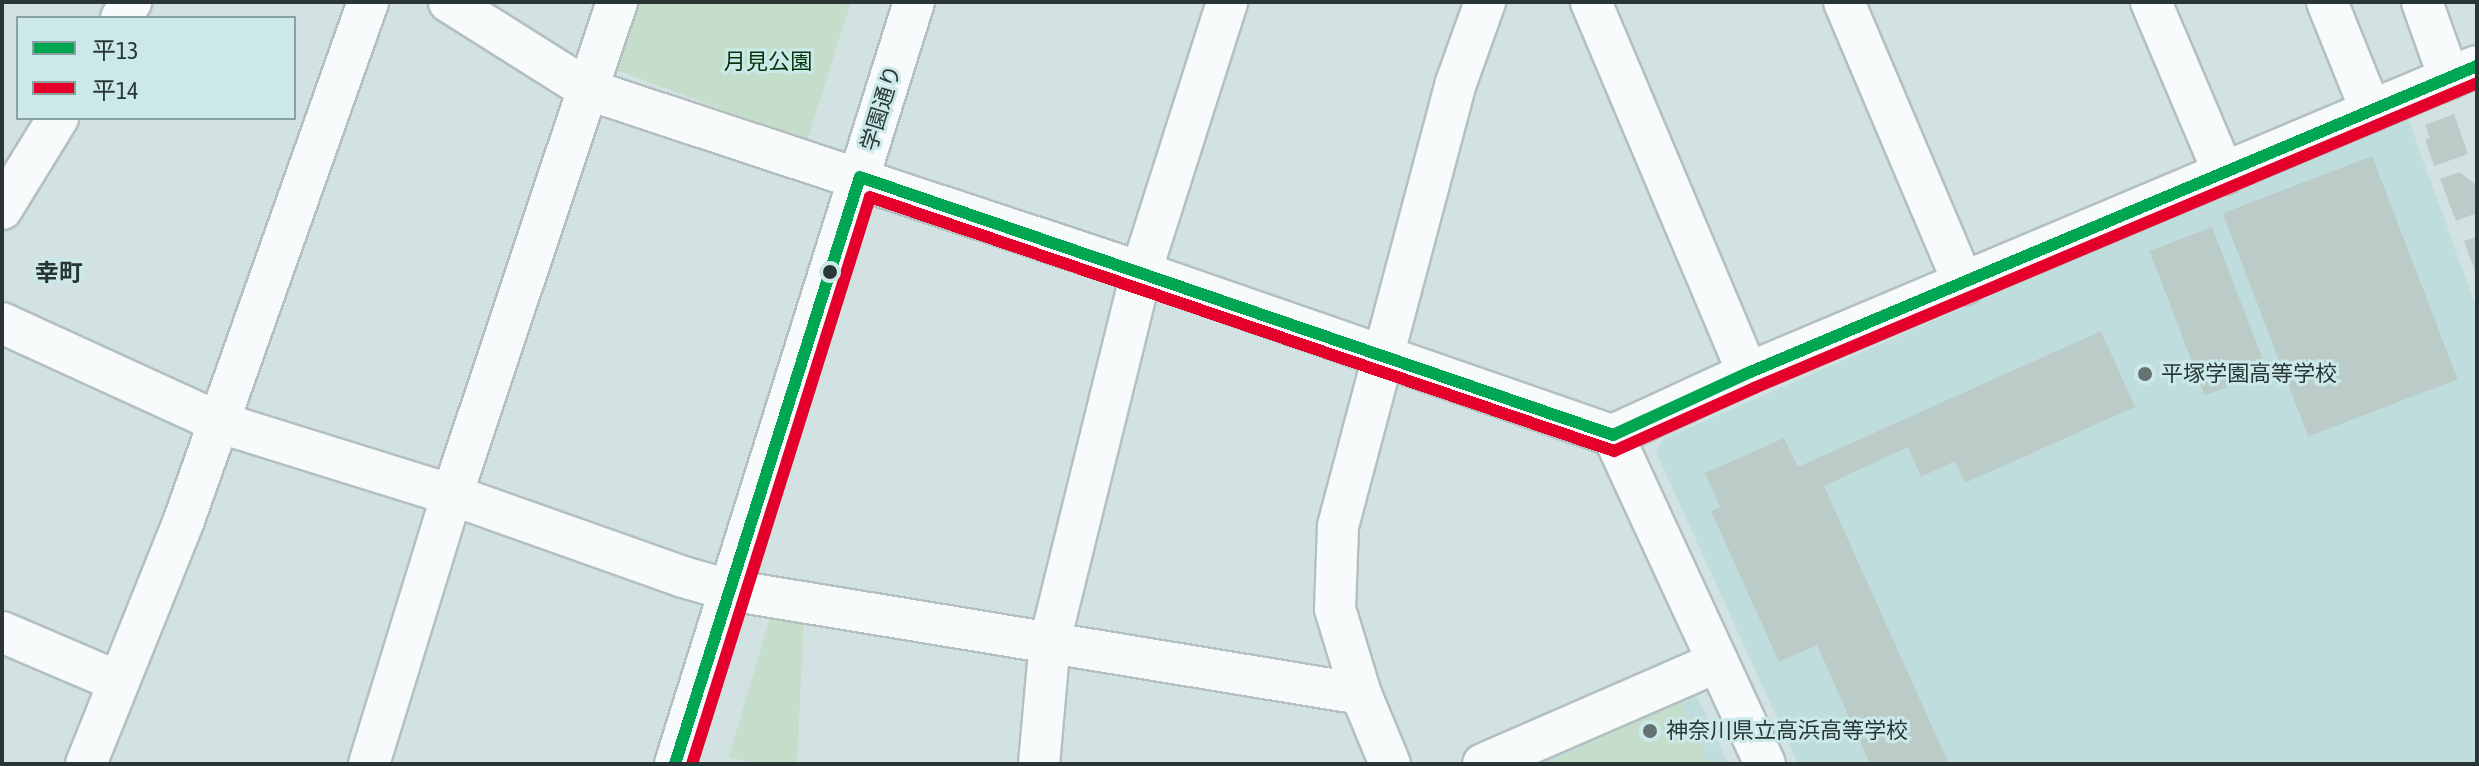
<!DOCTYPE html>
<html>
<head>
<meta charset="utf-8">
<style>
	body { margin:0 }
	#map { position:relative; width:2479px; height:766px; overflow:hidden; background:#d2e2e2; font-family:"Asap Condensed","Noto Sans JP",sans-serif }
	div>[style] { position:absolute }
	.built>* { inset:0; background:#c0dddd }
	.green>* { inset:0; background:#c4decb }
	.building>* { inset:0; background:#bbccc8; transform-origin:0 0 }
	.roads { filter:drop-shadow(2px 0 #b3c0bf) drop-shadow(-2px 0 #b3c0bf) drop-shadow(0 2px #b3c0bf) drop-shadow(0 -2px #b3c0bf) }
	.minor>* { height:40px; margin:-20px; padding:0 20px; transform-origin:20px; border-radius:20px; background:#f8fbfb }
	.bus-1>* { height:12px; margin:-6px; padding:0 6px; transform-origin:6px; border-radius:6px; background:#00a651 }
	.bus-2>* { height:12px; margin:-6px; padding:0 6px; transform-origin:6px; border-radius:6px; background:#e4002b }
	.dots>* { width:22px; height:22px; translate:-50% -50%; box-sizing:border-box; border:4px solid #cbe9e8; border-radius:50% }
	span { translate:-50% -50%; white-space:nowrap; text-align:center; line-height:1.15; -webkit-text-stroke:6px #cbe9e8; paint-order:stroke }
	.park-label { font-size:22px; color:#023407 }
	.street-label { font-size:22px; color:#2a3636 }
	.poi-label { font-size:22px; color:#2a3636 }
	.left { translate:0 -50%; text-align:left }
	.neighbourhood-label { font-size:24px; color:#2a3636; font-weight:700 }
	.frame { position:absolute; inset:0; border:4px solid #2a3636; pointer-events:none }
	.legend { position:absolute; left:16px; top:16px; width:280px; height:104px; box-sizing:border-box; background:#cbe9e8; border:2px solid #8ba1a1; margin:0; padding:10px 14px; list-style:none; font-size:24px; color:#2a3636 }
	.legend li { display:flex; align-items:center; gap:16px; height:40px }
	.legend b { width:40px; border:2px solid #8ba1a1 }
</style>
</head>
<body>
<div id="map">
	<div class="built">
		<div style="clip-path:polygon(2406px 113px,2477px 309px,2477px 764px,1798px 764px,1656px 452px,1664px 439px)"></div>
		<div style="clip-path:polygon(1682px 690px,1698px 698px,1728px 764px,1513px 764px)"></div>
	</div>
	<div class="green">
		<div style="clip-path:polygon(635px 2px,851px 2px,807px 141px,619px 71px,616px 62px)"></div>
		<div style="clip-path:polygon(770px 617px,804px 618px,797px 764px,757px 764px,729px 757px)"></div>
		<div style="clip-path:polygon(1681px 702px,1709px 764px,1545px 764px)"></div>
	</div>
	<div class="building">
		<div style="clip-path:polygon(2454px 114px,2468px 154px,2434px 166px,2425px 140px,2430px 138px,2425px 125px)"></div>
		<div style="left:2372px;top:156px;width:239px;height:160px;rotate:69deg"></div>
		<div style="clip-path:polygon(2460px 172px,2476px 185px,2477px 213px,2456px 221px,2440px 179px)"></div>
		<div style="left:2212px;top:227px;width:155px;height:67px;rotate:69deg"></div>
		<div style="clip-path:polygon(2477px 237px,2477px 277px,2464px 241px)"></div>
		<div style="clip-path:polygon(2101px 331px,2135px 407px,1965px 483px,1955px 461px,1921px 477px,1908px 447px,1824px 486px,1949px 764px,1870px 764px,1817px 645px,1779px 662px,1711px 511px,1720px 507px,1705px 473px,1784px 438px,1798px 467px)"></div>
	</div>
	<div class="roads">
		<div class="minor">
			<div style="left:449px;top:2px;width:165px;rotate:32.2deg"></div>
			<div style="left:589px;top:90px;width:581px;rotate:18.25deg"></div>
			<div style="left:1141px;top:272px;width:499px;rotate:19.1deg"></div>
			<div style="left:1613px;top:435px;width:149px;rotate:-24.7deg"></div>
			<div style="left:1748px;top:373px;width:791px;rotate:-22.84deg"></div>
			<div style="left:1591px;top:2px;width:403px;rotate:67.1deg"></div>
			<div style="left:1844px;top:2px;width:307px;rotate:67deg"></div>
			<div style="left:2151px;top:2px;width:187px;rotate:67deg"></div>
			<div style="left:2327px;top:2px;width:118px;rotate:68deg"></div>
			<div style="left:2422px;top:2px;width:81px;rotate:70.4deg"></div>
			<div style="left:121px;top:18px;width:19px;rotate:-58deg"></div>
			<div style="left:2px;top:209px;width:107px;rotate:-58.4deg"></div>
			<div style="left:2px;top:323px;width:238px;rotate:24.6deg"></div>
			<div style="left:218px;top:422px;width:245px;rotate:17.3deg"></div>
			<div style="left:452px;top:495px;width:245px;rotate:19.5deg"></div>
			<div style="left:683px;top:577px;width:48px;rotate:15.8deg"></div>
			<div style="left:729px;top:590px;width:640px;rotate:9.34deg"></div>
			<div style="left:1613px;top:435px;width:362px;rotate:65.2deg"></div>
			<div style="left:2px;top:632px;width:127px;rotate:23.1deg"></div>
			<div style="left:86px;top:764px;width:263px;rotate:-68.1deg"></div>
			<div style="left:184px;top:520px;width:550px;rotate:-70.44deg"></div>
			<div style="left:369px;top:764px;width:282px;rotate:-72.9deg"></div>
			<div style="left:452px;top:495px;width:520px;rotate:-71.5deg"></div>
			<div style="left:675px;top:764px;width:799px;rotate:-72.59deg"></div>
			<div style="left:1039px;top:764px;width:123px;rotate:-84.9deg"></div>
			<div style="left:1050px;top:641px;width:380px;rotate:-76.1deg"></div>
			<div style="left:1141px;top:272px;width:283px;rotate:-72.3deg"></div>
			<div style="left:1390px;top:764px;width:76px;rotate:-112.5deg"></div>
			<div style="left:1361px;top:694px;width:89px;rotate:-107deg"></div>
			<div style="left:1335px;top:609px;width:83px;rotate:-87.9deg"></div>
			<div style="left:1338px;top:526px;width:458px;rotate:-75.1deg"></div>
			<div style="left:1456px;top:83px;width:86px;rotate:-70.3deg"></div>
			<div style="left:1483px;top:764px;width:256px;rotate:-23.5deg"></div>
		</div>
	</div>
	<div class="bus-1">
		<div style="left:675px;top:764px;width:615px;rotate:-72.51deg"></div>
		<div style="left:860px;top:177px;width:796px;rotate:18.91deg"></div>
		<div style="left:1613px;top:435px;width:149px;rotate:-24.7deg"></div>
		<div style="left:1748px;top:373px;width:791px;rotate:-22.84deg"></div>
	</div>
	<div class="bus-2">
		<div style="left:692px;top:764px;width:594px;rotate:-72.57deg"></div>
		<div style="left:870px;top:197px;width:786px;rotate:18.85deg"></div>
		<div style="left:1614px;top:451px;width:154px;rotate:-24.2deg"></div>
		<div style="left:1754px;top:388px;width:785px;rotate:-22.87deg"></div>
	</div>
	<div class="dots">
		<div style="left:830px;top:272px;background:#2a3636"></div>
		<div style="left:2145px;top:374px;background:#657272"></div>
		<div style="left:1650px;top:731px;background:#657272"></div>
	</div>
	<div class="park-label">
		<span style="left:768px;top:62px">月見公園</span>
	</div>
	<div class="street-label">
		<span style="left:881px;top:108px;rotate:-73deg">学園通り</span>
	</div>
	<div class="poi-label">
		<span class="left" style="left:2161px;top:374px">平塚学園高等学校</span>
		<span class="left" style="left:1666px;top:731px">神奈川県立高浜高等学校</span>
	</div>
	<div class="neighbourhood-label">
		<span style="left:59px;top:273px">幸町</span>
	</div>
	<div class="frame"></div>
	<ul class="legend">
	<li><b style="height:10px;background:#00a651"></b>平13</li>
	<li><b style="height:10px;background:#e4002b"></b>平14</li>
	</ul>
</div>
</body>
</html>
